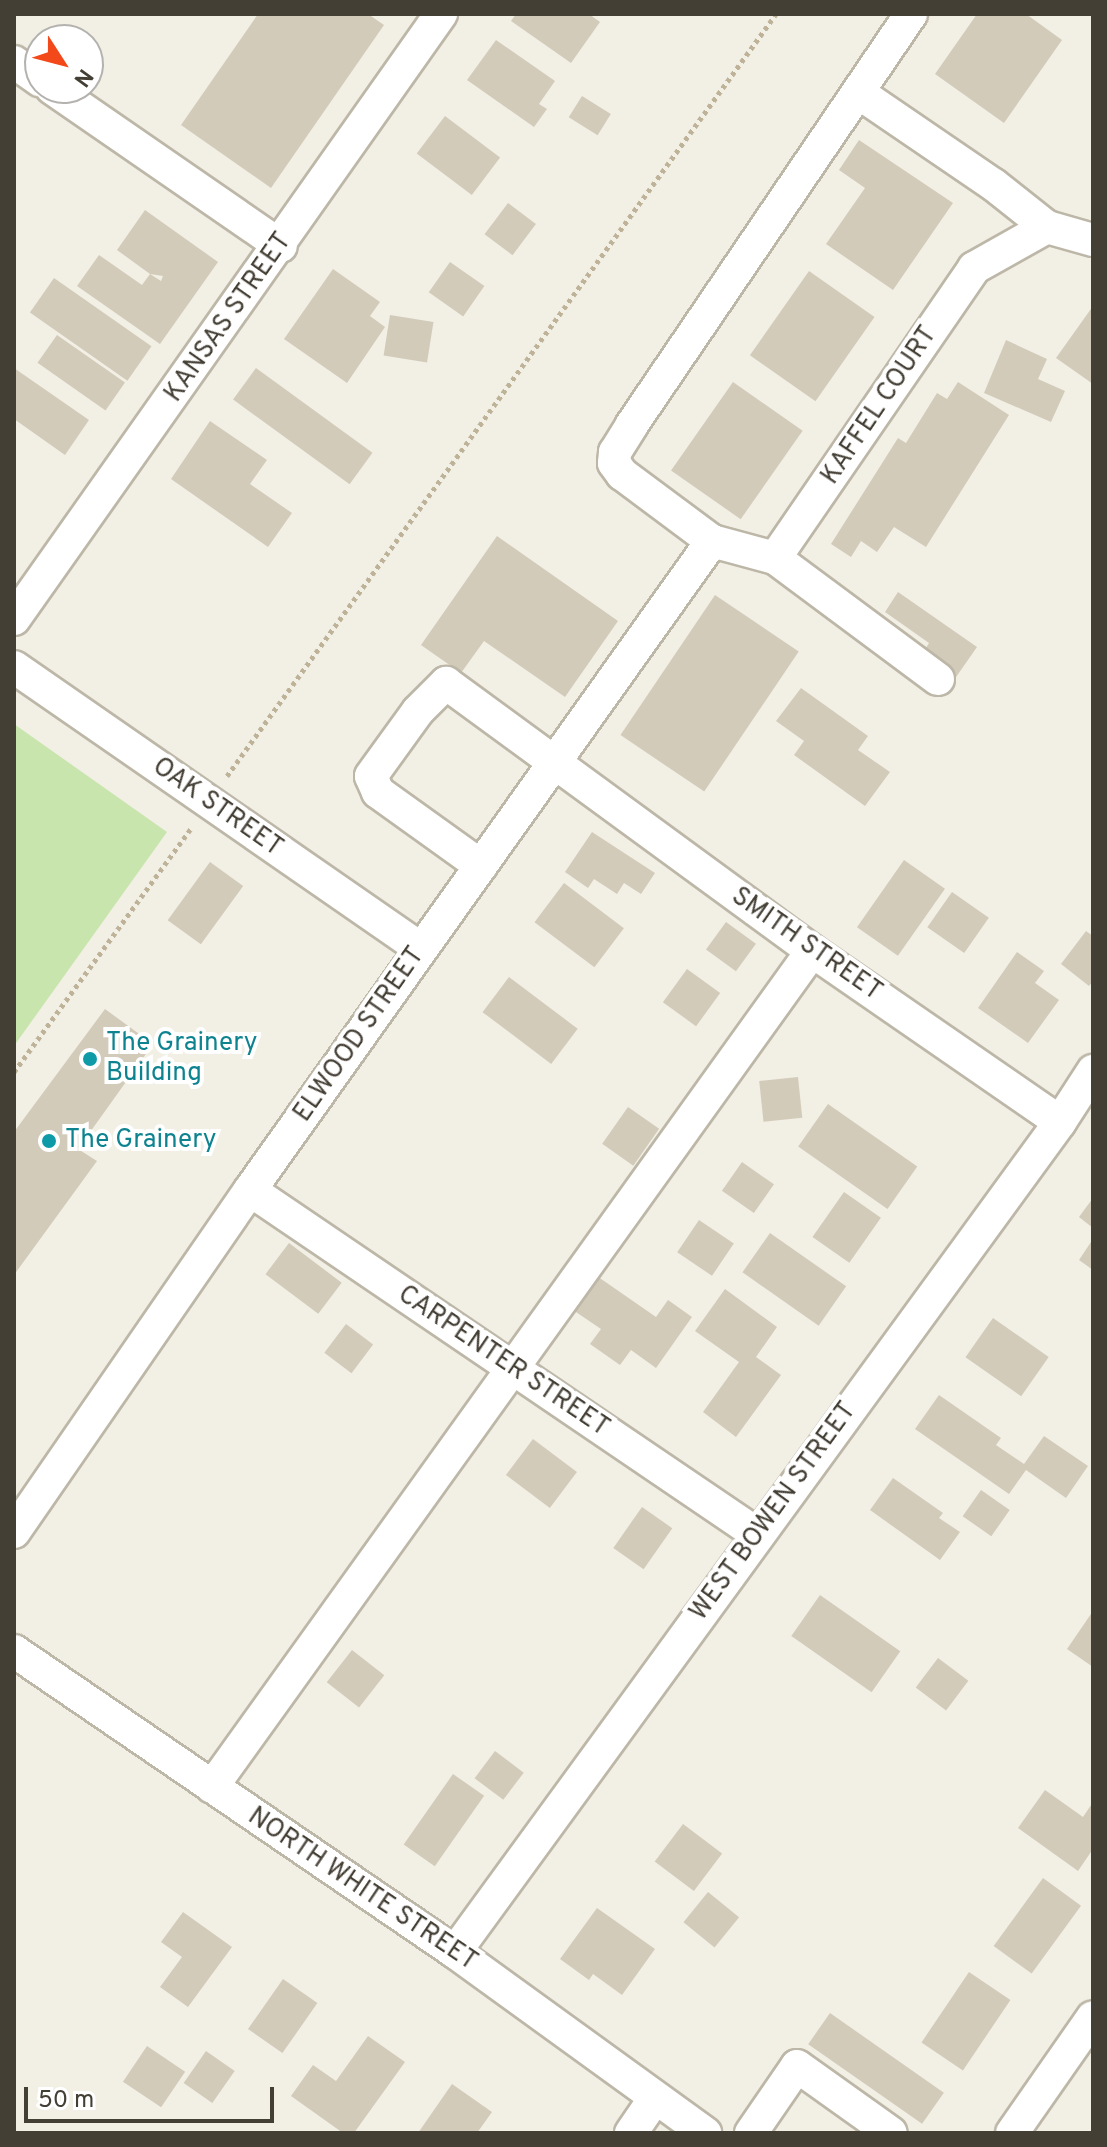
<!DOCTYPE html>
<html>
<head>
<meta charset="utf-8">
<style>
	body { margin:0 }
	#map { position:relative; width:1107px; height:2147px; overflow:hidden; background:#f2efe5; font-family:Overpass,sans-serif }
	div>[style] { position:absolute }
	.green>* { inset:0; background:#c9e5ae }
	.building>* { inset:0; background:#d3cbba; transform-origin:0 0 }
	.path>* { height:5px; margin-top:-2.5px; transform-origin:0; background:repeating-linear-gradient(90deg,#beb399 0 4px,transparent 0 8px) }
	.roads { filter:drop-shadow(2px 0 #bdb7a8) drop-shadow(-2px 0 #bdb7a8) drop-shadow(0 2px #bdb7a8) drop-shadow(0 -2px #bdb7a8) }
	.minor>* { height:32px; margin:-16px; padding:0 16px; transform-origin:16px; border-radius:16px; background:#fff }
	.dots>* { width:22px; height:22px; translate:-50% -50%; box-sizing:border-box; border:4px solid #fff; border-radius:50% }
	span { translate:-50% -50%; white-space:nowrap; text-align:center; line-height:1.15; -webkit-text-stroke:8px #fff; paint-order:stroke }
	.street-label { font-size:26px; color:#443f35 }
	.culture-label { font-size:26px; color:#0d838f }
	.left { translate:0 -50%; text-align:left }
	.frame { position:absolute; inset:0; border:16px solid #443f35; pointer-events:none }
	.north { position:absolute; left:24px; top:24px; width:80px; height:80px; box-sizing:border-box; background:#fff; border:2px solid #b4b2ae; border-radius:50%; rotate:126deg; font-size:22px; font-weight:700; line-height:32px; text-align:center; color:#443f35 }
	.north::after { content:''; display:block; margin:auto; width:28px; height:36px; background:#f3481a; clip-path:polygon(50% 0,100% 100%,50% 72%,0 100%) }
	.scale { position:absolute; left:24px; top:2087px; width:250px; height:36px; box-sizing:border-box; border:4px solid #443f35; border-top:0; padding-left:10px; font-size:24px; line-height:28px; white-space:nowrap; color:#443f35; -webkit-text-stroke:6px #fff; paint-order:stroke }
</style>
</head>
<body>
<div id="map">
	<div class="green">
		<div style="clip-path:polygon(14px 724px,167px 832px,14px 1046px)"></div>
	</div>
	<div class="building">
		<div style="clip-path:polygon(258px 14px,368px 14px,384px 25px,271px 188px,181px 125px)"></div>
		<div style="clip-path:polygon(516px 14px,589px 14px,600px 22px,571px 63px,511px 21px)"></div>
		<div style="clip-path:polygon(977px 14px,1026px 14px,1062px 40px,1004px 123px,935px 74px)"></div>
		<div style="clip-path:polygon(496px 40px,555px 81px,539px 104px,547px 109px,534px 127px,467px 80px)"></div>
		<div style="left:582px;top:96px;width:34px;height:25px;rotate:32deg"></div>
		<div style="left:445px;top:116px;width:69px;height:47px;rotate:37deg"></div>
		<div style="clip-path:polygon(859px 140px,953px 203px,893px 290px,826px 244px,865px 188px,839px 170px)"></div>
		<div style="left:508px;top:203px;width:35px;height:39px;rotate:37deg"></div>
		<div style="clip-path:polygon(145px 210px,218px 262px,160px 344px,77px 286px,99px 255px,142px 285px,150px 274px,161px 281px,163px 276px,150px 274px,117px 250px)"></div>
		<div style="left:450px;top:262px;width:42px;height:37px;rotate:35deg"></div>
		<div style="clip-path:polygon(333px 269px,380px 302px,370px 316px,385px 327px,347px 383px,284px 339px)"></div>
		<div style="left:809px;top:271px;width:80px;height:103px;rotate:35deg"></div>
		<div style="left:54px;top:278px;width:119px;height:42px;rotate:35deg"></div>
		<div style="clip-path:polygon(1093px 306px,1093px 384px,1056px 358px)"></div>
		<div style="left:390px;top:315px;width:44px;height:41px;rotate:9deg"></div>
		<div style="left:57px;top:335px;width:83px;height:34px;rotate:35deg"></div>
		<div style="clip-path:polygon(1006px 340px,1047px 359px,1038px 379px,1065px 391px,1051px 422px,984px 393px)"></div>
		<div style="clip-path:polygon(14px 368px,89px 420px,65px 455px,14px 419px)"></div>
		<div style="left:256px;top:368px;width:144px;height:39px;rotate:36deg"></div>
		<div style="left:733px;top:382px;width:85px;height:108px;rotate:35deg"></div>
		<div style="clip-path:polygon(958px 382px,1009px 415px,926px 547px,894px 527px,877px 552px,861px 541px,851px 557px,831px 544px,898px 438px,906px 443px,937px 393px,947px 399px)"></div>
		<div style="clip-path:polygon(210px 421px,267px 460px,250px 484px,292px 513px,268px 547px,171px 479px)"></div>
		<div style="clip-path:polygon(497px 536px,618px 621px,565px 697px,484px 641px,461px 673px,421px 645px)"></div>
		<div style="clip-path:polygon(898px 592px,977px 647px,954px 680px,921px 656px,929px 643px,885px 612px)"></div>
		<div style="left:715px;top:595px;width:101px;height:169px;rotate:34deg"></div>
		<div style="clip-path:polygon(801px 688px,868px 736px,858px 750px,890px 772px,865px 806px,794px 755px,804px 741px,776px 721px)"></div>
		<div style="clip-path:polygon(592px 832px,655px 873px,641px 894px,624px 883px,617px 894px,594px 879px,588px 888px,565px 872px)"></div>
		<div style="left:904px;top:860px;width:50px;height:82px;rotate:35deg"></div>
		<div style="left:210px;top:862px;width:41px;height:72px;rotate:36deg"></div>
		<div style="left:564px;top:883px;width:75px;height:49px;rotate:37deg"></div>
		<div style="left:952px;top:892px;width:45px;height:43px;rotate:35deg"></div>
		<div style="left:726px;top:922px;width:37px;height:34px;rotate:36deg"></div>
		<div style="clip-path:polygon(1086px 931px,1093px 936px,1093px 981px,1089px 986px,1061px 964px)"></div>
		<div style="clip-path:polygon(1017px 952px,1044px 971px,1035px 983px,1059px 1000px,1028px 1043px,978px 1008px)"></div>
		<div style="left:687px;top:969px;width:41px;height:41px;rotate:36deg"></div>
		<div style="left:509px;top:977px;width:86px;height:44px;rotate:37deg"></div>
		<div style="clip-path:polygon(105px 1009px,153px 1044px,78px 1149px,97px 1161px,14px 1275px,14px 1132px)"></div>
		<div style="left:798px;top:1077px;width:41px;height:39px;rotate:84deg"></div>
		<div style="left:828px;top:1104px;width:109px;height:52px;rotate:35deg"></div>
		<div style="left:628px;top:1107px;width:38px;height:45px;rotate:35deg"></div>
		<div style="left:742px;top:1162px;width:39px;height:35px;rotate:35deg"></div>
		<div style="left:844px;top:1192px;width:45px;height:55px;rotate:35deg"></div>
		<div style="clip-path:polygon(1093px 1198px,1093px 1228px,1079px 1217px)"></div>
		<div style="left:699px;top:1220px;width:42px;height:39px;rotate:34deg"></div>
		<div style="left:770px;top:1233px;width:93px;height:48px;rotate:35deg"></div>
		<div style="clip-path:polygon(1093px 1239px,1093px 1270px,1079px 1260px)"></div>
		<div style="left:289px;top:1243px;width:66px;height:39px;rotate:37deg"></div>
		<div style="clip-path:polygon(594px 1274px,656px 1317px,668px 1300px,692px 1317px,656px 1368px,631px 1350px,620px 1365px,590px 1344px,601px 1329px,570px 1308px)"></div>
		<div style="clip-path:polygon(725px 1289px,777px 1327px,756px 1357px,781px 1375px,736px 1437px,703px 1412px,739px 1362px,695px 1331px)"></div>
		<div style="left:993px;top:1318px;width:68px;height:48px;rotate:35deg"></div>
		<div style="left:346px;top:1324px;width:34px;height:36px;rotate:37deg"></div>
		<div style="clip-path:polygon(939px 1395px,1001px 1438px,996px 1445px,1024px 1464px,1044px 1436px,1088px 1466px,1066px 1498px,1026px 1470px,1009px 1494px,915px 1429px)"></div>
		<div style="left:533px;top:1439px;width:55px;height:45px;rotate:37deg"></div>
		<div style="clip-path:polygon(893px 1478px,943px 1513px,939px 1518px,960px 1532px,940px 1560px,870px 1510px)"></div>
		<div style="left:981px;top:1490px;width:35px;height:32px;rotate:35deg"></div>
		<div style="left:642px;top:1507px;width:37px;height:50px;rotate:35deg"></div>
		<div style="left:820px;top:1595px;width:98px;height:50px;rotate:35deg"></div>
		<div style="clip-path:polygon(1093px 1611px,1093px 1667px,1067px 1649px)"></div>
		<div style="left:352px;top:1650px;width:41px;height:41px;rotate:38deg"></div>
		<div style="left:938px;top:1658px;width:38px;height:37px;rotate:37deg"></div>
		<div style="left:495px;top:1751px;width:36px;height:34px;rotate:37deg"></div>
		<div style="left:453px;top:1774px;width:38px;height:86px;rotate:35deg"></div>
		<div style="clip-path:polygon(1045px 1790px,1083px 1817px,1093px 1802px,1093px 1849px,1078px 1871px,1018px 1828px)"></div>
		<div style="left:683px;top:1824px;width:49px;height:47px;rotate:37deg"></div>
		<div style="left:1043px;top:1878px;width:47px;height:84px;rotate:36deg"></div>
		<div style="left:708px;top:1892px;width:40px;height:39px;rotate:39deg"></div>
		<div style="clip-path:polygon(597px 1908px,655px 1949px,622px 1995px,593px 1974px,589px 1980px,560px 1959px)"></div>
		<div style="clip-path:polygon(183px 1912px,232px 1947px,188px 2007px,160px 1987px,182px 1957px,161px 1942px)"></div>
		<div style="left:969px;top:1972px;width:50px;height:85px;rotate:34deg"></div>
		<div style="left:283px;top:1979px;width:42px;height:61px;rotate:35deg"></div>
		<div style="left:830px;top:2013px;width:139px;height:38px;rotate:35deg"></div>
		<div style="clip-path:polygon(368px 2036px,405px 2062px,354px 2133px,343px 2133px,291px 2096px,313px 2065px,336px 2081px)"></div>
		<div style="left:147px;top:2046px;width:46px;height:43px;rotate:34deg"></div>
		<div style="left:206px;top:2051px;width:35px;height:39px;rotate:35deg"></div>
		<div style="clip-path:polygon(452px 2084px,492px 2112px,477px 2133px,418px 2133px)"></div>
	</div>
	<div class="path">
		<div style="left:227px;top:776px;width:939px;rotate:-54.23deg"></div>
		<div style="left:14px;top:1072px;width:303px;rotate:-54deg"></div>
	</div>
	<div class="roads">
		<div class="minor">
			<div style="left:911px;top:14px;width:497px;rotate:124.2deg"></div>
			<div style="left:632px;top:425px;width:32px;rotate:122deg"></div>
			<div style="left:615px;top:452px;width:11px;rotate:95deg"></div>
			<div style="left:614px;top:463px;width:14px;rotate:54deg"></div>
			<div style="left:622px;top:474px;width:112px;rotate:36.7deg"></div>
			<div style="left:712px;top:541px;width:65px;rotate:15.1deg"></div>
			<div style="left:775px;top:558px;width:352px;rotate:-55.5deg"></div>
			<div style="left:974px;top:268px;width:84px;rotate:-29.3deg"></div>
			<div style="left:14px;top:62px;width:32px;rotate:35deg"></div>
			<div style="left:52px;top:88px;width:278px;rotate:34.6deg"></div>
			<div style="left:859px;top:93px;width:163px;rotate:34.3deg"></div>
			<div style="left:994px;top:185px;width:68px;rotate:38.4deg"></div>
			<div style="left:1047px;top:227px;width:48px;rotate:15.8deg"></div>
			<div style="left:775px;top:558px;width:203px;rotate:36.6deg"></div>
			<div style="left:14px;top:619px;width:741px;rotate:-54.79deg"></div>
			<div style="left:14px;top:667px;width:495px;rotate:34.7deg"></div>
			<div style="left:481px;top:866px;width:127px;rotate:-144.3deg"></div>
			<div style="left:378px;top:792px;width:17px;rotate:-114deg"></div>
			<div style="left:371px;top:776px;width:80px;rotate:-54.1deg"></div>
			<div style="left:418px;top:711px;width:40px;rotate:-45deg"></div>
			<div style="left:446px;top:683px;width:454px;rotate:36.2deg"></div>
			<div style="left:812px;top:951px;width:301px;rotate:34.6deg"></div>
			<div style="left:250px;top:1190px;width:613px;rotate:34.16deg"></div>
			<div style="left:14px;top:1532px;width:416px;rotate:-55.4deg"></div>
			<div style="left:250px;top:1190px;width:797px;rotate:-54.55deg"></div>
			<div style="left:14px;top:1651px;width:534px;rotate:34.32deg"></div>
			<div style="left:455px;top:1952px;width:309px;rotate:35.9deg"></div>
			<div style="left:212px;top:1787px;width:1029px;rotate:-54.33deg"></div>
			<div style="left:455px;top:1952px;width:1027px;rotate:-53.91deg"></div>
			<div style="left:1060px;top:1122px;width:61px;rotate:-57.1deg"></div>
			<div style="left:631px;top:2133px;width:42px;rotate:-55.6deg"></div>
			<div style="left:751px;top:2133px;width:81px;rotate:-55.5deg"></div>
			<div style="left:797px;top:2066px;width:115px;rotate:35.5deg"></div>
			<div style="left:1012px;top:2133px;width:141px;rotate:-55.1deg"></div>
		</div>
	</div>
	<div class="dots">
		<div style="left:90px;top:1059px;background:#0f9aa8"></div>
		<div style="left:49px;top:1141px;background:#0f9aa8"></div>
	</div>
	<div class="street-label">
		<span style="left:229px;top:318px;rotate:-55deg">KANSAS STREET</span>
		<span style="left:880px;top:406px;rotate:-56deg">KAFFEL COURT</span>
		<span style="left:217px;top:808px;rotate:35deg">OAK STREET</span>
		<span style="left:806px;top:945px;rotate:35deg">SMITH STREET</span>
		<span style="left:360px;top:1035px;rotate:-55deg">ELWOOD STREET</span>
		<span style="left:503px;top:1362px;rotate:34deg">CARPENTER STREET</span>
		<span style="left:774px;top:1512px;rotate:-54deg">WEST BOWEN STREET</span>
		<span style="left:362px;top:1890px;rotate:34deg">NORTH WHITE STREET</span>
	</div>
	<div class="culture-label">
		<span class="left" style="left:106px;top:1059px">The Grainery<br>Building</span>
		<span class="left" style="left:65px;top:1141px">The Grainery</span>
	</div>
	<div class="frame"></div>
	<div class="north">N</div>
	<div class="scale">50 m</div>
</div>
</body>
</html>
